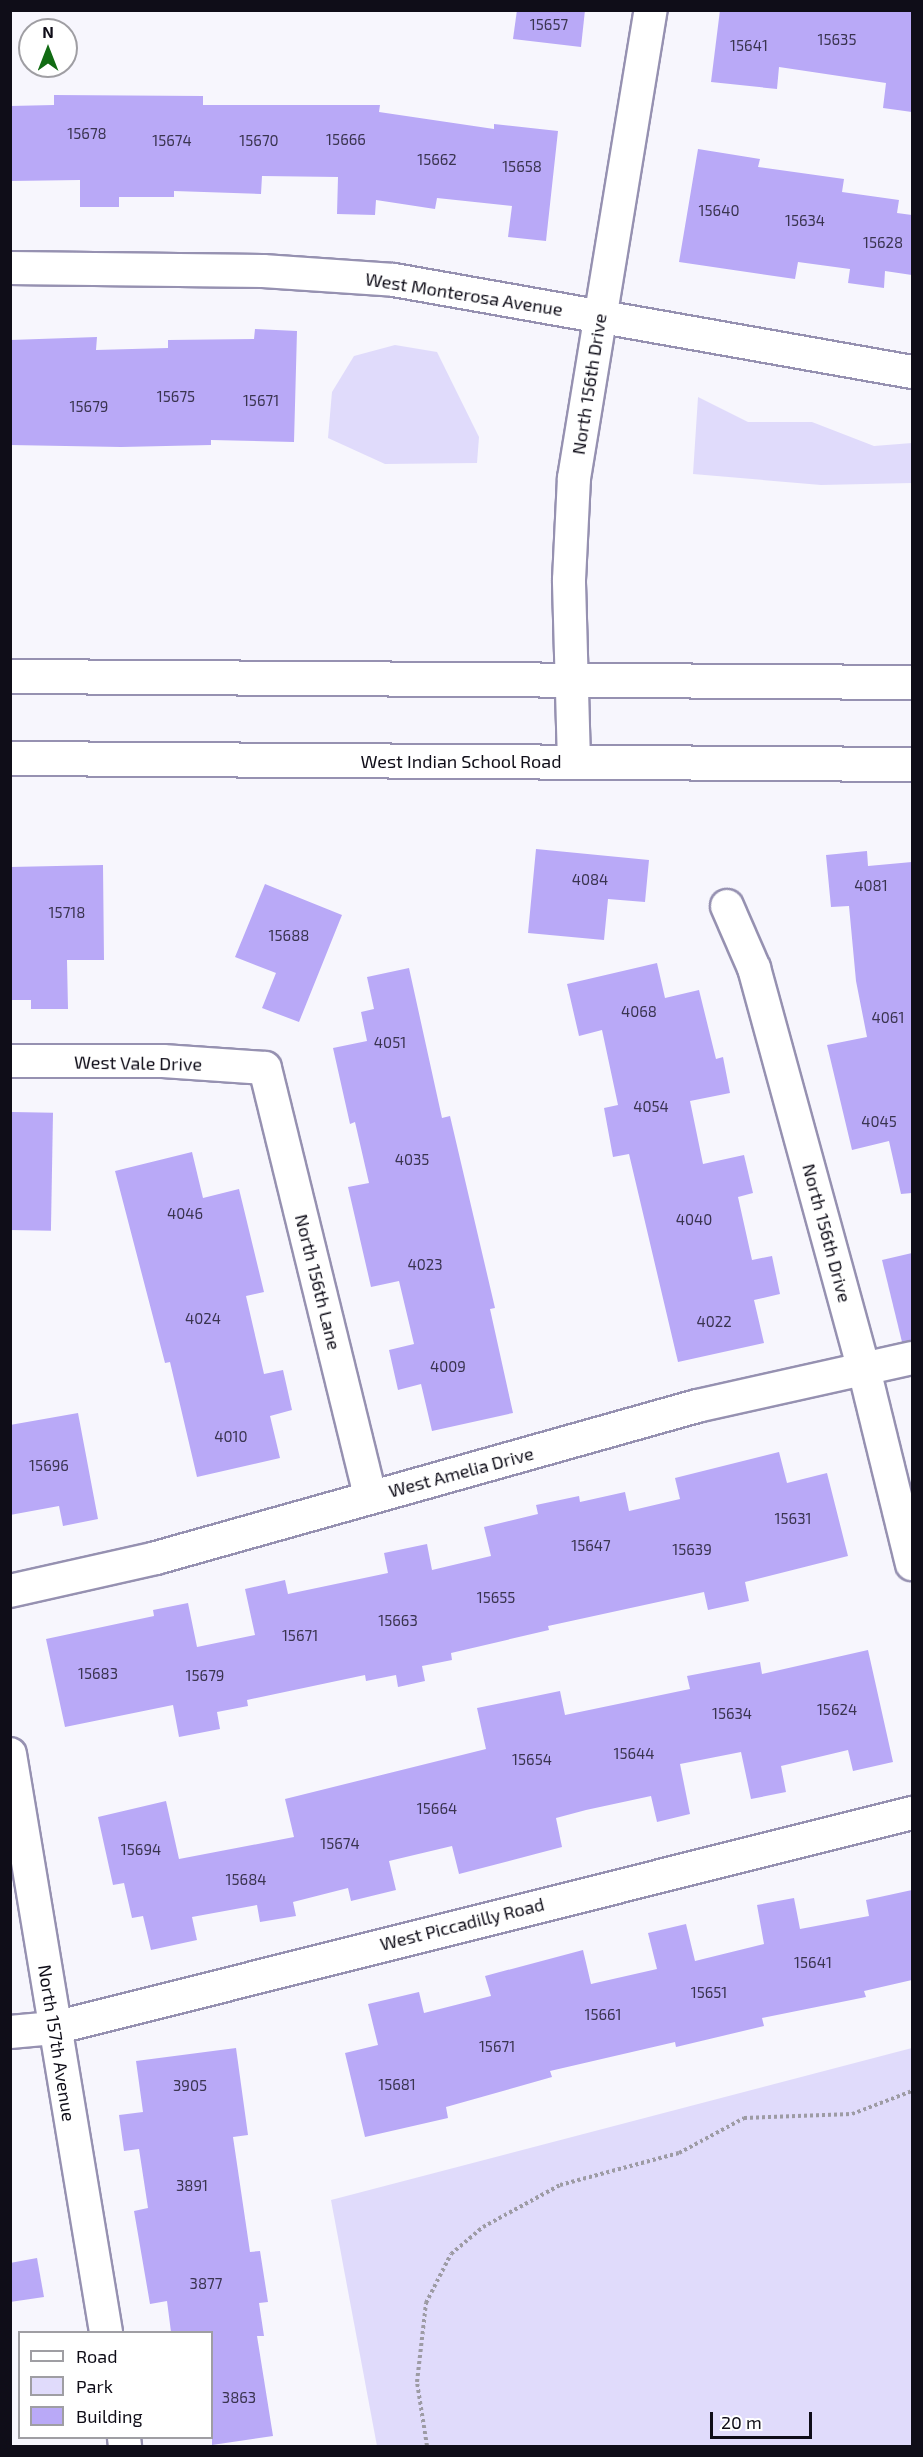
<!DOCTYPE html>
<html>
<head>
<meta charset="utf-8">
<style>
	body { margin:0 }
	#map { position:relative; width:923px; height:2457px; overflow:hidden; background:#f7f6fd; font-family:"Exo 2",sans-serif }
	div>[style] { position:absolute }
	.green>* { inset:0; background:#e0dbfb }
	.building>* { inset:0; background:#b9a9f7; transform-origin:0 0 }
	.path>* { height:4px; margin-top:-2px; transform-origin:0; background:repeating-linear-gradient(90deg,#9d9ba4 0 3px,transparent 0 6px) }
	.roads { filter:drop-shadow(2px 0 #9691b1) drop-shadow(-2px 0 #9691b1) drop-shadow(0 2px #9691b1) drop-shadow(0 -2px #9691b1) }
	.street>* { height:32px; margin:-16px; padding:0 16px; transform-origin:16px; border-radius:16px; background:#fff }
	.secondary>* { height:33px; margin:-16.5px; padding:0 16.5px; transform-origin:16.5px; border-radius:16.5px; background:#fff }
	span { translate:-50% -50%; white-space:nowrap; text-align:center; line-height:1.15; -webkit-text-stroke:6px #fff; paint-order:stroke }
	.number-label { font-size:15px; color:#3a3450 }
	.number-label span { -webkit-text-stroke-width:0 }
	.street-label { font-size:18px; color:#0f0d18 }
	.frame { position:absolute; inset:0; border:12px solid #0f0d18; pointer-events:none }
	.legend { position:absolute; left:18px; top:2331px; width:195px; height:108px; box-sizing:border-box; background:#fff; border:2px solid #9f9ea3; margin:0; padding:8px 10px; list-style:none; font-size:18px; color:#0f0d18 }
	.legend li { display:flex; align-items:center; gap:12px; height:30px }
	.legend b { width:30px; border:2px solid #9f9ea3 }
	.north { position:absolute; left:18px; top:18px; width:60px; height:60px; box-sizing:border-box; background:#fff; border:2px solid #9f9ea3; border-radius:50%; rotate:0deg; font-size:16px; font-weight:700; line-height:24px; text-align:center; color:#0f0d18 }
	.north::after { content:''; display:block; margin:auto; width:21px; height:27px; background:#116b13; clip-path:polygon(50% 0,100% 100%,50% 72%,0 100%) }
	.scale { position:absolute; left:710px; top:2412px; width:102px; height:27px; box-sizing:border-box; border:3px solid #0f0d18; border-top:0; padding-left:8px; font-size:18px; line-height:21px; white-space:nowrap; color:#0f0d18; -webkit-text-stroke:4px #fff; paint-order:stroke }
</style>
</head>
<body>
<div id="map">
	<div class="green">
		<div style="clip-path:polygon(395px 345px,437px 352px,479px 437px,477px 463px,385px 464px,328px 438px,332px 392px,354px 356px)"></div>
		<div style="clip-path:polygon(698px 397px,748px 422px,812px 422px,874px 446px,912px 443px,912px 483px,821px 485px,693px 474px)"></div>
		<div style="clip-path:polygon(912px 2048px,912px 2446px,377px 2446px,331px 2200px)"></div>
	</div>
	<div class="building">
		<div style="clip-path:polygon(517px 10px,585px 10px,581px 47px,513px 39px)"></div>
		<div style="clip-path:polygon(720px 10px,912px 10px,912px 112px,883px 108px,886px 83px,779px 67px,777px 89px,711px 82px)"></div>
		<div style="clip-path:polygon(54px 95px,203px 96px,203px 105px,380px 105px,379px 112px,494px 129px,494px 124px,558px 131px,546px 241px,508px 237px,512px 206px,437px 198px,435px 209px,376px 200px,375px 215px,337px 214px,338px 177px,262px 176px,261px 194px,174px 191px,174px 197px,119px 197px,119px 207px,80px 207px,80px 180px,10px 181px,10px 106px,54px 105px)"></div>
		<div style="clip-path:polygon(698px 149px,760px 159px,758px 167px,844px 179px,842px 192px,899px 200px,897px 213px,912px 215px,912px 275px,885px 271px,884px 288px,848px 283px,850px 269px,798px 262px,795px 279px,679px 262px)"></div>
		<div style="clip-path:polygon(255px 329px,297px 331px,294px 442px,211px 440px,211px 445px,121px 447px,10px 445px,10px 340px,97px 337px,96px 350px,168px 348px,168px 340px,254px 339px)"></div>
		<div style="clip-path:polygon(536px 849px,649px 860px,645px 902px,608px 899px,604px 940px,528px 933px)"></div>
		<div style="clip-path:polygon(867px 851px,868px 866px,912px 862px,912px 1193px,901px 1194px,889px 1141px,852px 1150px,827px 1045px,867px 1037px,856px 981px,849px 906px,831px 907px,826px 855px)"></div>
		<div style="clip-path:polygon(103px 865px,104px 960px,67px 960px,68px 1009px,31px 1009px,31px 1000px,10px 1000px,10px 867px)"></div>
		<div style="clip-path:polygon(265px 884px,342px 915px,299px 1022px,262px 1008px,276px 973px,235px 957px)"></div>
		<div style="clip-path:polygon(657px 963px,665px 998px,699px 990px,716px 1059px,723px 1057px,730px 1093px,690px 1101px,703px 1164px,744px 1155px,753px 1193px,738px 1197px,752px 1260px,772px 1256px,780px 1294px,754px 1300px,764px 1343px,678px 1362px,629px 1154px,613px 1157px,604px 1108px,618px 1105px,602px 1030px,579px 1036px,567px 984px)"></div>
		<div style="clip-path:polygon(409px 968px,442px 1118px,450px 1116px,495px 1308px,490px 1309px,513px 1413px,432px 1431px,421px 1384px,398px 1390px,389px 1350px,414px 1344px,399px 1281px,371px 1287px,348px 1187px,369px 1183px,355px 1122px,350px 1124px,333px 1048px,367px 1041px,361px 1012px,374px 1009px,367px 977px)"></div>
		<div style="left:12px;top:1112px;width:41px;height:118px;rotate:1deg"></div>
		<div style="clip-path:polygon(192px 1152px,203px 1198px,239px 1189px,264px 1292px,246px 1296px,264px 1374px,283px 1370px,292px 1410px,270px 1416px,280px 1458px,197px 1477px,170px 1362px,165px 1363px,115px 1171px)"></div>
		<div style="clip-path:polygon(912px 1253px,912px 1341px,902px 1342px,882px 1260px)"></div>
		<div style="clip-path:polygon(78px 1413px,98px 1519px,63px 1526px,59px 1506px,10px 1515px,10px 1425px)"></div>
		<div style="clip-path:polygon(779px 1452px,787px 1483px,827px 1473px,848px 1556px,745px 1582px,749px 1601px,708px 1610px,704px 1592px,548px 1626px,549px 1630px,451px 1653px,452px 1660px,422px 1666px,425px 1681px,398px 1687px,396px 1675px,366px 1681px,365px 1675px,247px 1700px,248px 1706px,217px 1712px,220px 1729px,179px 1737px,173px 1705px,65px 1727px,46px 1639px,154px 1616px,153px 1610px,188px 1603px,197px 1647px,255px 1635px,245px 1589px,285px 1580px,288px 1594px,388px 1573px,384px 1553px,427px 1544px,432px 1570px,491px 1556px,484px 1527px,538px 1514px,536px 1505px,579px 1496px,580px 1502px,625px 1492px,629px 1511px,680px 1499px,675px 1478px)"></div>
		<div style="clip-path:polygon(868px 1650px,893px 1762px,853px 1771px,848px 1750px,781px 1766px,786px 1792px,751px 1799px,741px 1752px,680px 1764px,690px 1814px,657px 1822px,651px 1796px,586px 1810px,556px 1818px,562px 1847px,459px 1874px,452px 1846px,389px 1861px,396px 1890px,351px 1901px,348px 1888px,293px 1902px,296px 1916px,260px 1922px,257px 1905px,192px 1917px,197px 1940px,151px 1950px,143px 1916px,132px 1918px,124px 1883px,113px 1885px,98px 1817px,166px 1801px,179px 1859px,294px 1837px,285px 1799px,486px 1749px,477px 1708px,560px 1691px,565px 1715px,690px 1689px,687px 1676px,760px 1662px,762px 1674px)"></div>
		<div style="clip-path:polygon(912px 1890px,912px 1980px,864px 1991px,866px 1997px,762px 2018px,764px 2026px,676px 2047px,675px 2042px,550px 2071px,552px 2077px,446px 2107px,448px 2118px,365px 2137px,345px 2053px,378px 2045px,368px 2004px,419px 1992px,424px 2013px,491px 1996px,485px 1976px,583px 1950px,591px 1984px,657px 1969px,648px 1933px,686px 1924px,695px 1961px,764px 1944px,757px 1905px,794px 1898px,800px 1929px,869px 1916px,866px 1900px)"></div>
		<div style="clip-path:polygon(236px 2048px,248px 2135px,233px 2137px,250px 2252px,260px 2251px,268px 2302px,259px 2303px,264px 2336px,257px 2336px,273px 2436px,212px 2445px,212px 2332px,171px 2332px,167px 2301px,150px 2304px,134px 2211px,148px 2208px,139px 2149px,124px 2151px,119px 2115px,143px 2112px,136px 2061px)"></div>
		<div style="clip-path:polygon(37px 2258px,44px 2297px,10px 2302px,10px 2263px)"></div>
	</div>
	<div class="path">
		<div style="left:427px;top:2446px;width:65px;rotate:-98.9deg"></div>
		<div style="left:417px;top:2382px;width:80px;rotate:-83.5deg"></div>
		<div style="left:426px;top:2303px;width:55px;rotate:-63deg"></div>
		<div style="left:451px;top:2254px;width:42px;rotate:-40.2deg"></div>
		<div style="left:483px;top:2227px;width:88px;rotate:-28.6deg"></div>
		<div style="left:560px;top:2185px;width:123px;rotate:-15.1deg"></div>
		<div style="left:679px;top:2153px;width:74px;rotate:-28.3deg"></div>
		<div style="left:744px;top:2118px;width:108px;rotate:-2.1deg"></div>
		<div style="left:852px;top:2114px;width:64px;rotate:-21deg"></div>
	</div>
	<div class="roads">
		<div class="street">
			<div style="left:10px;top:268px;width:253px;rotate:0.7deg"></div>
			<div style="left:263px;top:271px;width:131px;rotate:3.9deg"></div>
			<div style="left:394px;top:280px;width:526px;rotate:10.07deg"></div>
			<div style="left:574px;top:762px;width:182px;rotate:-91.6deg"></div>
			<div style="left:569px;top:580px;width:102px;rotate:-87.2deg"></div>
			<div style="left:574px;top:478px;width:474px;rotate:-80.7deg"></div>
			<div style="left:727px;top:906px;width:68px;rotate:66.5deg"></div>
			<div style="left:754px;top:968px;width:416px;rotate:74.7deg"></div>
			<div style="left:864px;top:1369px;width:201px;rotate:76.2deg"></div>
			<div style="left:10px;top:1061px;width:153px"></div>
			<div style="left:163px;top:1061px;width:102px;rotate:3.9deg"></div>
			<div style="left:265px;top:1068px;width:442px;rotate:76.2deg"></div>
			<div style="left:10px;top:1591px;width:150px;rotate:-12.7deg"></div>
			<div style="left:156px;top:1558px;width:562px;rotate:-15.69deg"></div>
			<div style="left:697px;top:1406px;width:220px;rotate:-12.6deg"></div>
			<div style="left:10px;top:1754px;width:586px;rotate:80.57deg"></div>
			<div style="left:10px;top:2032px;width:44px;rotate:-5.2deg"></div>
			<div style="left:54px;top:2028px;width:885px;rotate:-14.07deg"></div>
			<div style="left:124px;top:2438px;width:8px;rotate:83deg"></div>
		</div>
		<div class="secondary">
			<div style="left:10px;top:676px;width:902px;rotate:0.38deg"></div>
			<div style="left:10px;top:758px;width:902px;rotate:0.38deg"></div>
		</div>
	</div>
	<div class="number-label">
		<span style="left:549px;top:25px">15657</span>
		<span style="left:837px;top:40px">15635</span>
		<span style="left:749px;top:46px">15641</span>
		<span style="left:87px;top:134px">15678</span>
		<span style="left:346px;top:140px">15666</span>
		<span style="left:172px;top:141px">15674</span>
		<span style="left:259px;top:141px">15670</span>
		<span style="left:437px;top:160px">15662</span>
		<span style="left:522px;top:167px">15658</span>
		<span style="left:719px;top:211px">15640</span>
		<span style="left:805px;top:221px">15634</span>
		<span style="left:883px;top:243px">15628</span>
		<span style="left:176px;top:397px">15675</span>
		<span style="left:261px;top:401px">15671</span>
		<span style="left:89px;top:407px">15679</span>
		<span style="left:590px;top:880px">4084</span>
		<span style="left:871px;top:886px">4081</span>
		<span style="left:67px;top:913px">15718</span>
		<span style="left:289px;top:936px">15688</span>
		<span style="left:639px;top:1012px">4068</span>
		<span style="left:888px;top:1018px">4061</span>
		<span style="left:390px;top:1043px">4051</span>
		<span style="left:651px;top:1107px">4054</span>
		<span style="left:879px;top:1122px">4045</span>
		<span style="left:412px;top:1160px">4035</span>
		<span style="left:185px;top:1214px">4046</span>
		<span style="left:694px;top:1220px">4040</span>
		<span style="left:425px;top:1265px">4023</span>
		<span style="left:203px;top:1319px">4024</span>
		<span style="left:714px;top:1322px">4022</span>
		<span style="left:448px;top:1367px">4009</span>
		<span style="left:231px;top:1437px">4010</span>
		<span style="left:49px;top:1466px">15696</span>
		<span style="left:793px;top:1519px">15631</span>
		<span style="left:591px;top:1546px">15647</span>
		<span style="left:692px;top:1550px">15639</span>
		<span style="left:496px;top:1598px">15655</span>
		<span style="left:398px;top:1621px">15663</span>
		<span style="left:300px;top:1636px">15671</span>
		<span style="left:98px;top:1674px">15683</span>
		<span style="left:205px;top:1676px">15679</span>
		<span style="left:837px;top:1710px">15624</span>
		<span style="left:732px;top:1714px">15634</span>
		<span style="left:634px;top:1754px">15644</span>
		<span style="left:532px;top:1760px">15654</span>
		<span style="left:437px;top:1809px">15664</span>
		<span style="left:340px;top:1844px">15674</span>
		<span style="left:141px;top:1850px">15694</span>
		<span style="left:246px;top:1880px">15684</span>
		<span style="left:813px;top:1963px">15641</span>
		<span style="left:709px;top:1993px">15651</span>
		<span style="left:603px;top:2015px">15661</span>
		<span style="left:497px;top:2047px">15671</span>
		<span style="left:397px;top:2085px">15681</span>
		<span style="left:190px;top:2086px">3905</span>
		<span style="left:192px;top:2186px">3891</span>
		<span style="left:206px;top:2284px">3877</span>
		<span style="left:239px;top:2398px">3863</span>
	</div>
	<div class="street-label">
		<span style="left:464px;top:294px;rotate:9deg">West Monterosa Avenue</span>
		<span style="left:589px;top:384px;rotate:-81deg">North 156th Drive</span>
		<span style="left:461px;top:761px">West Indian School Road</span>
		<span style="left:138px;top:1063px;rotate:1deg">West Vale Drive</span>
		<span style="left:827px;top:1233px;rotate:75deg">North 156th Drive</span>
		<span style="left:318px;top:1282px;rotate:76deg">North 156th Lane</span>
		<span style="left:461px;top:1472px;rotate:-15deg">West Amelia Drive</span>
		<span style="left:462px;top:1924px;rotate:-14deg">West Piccadilly Road</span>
		<span style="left:57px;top:2043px;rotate:81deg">North 157th Avenue</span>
	</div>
	<div class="frame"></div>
	<ul class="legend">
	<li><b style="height:8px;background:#fff"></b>Road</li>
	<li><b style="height:16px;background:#e0dbfb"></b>Park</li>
	<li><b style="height:16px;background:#b9a9f7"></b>Building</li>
	</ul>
	<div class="north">N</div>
	<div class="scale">20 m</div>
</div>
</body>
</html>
